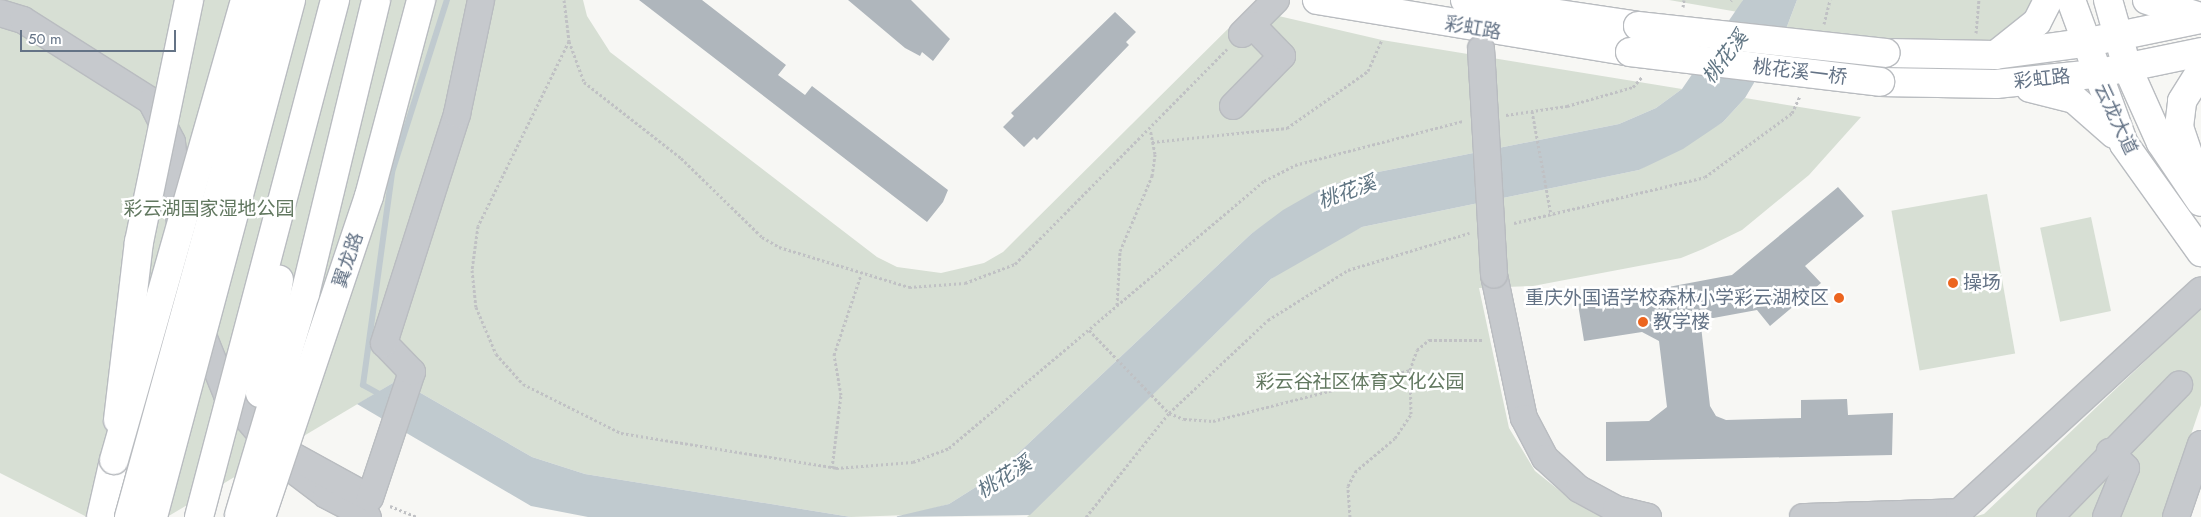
<!DOCTYPE html>
<html>
<head>
<meta charset="utf-8">
<style>
	body { margin:0 }
	#map { position:relative; width:2201px; height:517px; overflow:hidden; background:#f7f7f4; font-family:Jost,"Noto Sans SC",sans-serif }
	div>[style] { position:absolute }
	.green>* { inset:0; background:#d7dfd4; transform-origin:0 0 }
	.water>* { inset:0; background:#c0cacf }
	.stream>* { height:6px; margin:-3px; padding:0 3px; transform-origin:3px; border-radius:3px; background:#c0cacf }
	.building>* { inset:0; background:#afb6bc }
	.path>* { height:3px; margin-top:-1.5px; transform-origin:0; background:repeating-linear-gradient(90deg,#c0c1c4 0 2.5px,transparent 0 5px) }
	.roads { filter:drop-shadow(1px 0 #b9bcc0) drop-shadow(-1px 0 #b9bcc0) drop-shadow(0 1px #b9bcc0) drop-shadow(0 -1px #b9bcc0) }
	.minor>* { height:26px; margin:-13px; padding:0 13px; transform-origin:13px; border-radius:13px; background:#c6c9cd }
	.major>* { height:28px; margin:-14px; padding:0 14px; transform-origin:14px; border-radius:14px; background:#fff }
	.bridges { filter:drop-shadow(1px 0 #b9bcc0) drop-shadow(-1px 0 #b9bcc0) drop-shadow(0 1px #b9bcc0) drop-shadow(0 -1px #b9bcc0) }
	.minor-bridge>* { height:26px; margin:-13px; padding:0 13px; transform-origin:13px; border-radius:13px; background:#c6c9cd }
	.major-bridge>* { height:28px; margin:-14px; padding:0 14px; transform-origin:14px; border-radius:14px; background:#fff }
	.highway-bridge>* { height:28px; margin:-14px; padding:0 14px; transform-origin:14px; border-radius:14px; background:#fff }
	.dots>* { width:14px; height:14px; translate:-50% -50%; box-sizing:border-box; border:2px solid #fff; border-radius:50% }
	span { translate:-50% -50%; white-space:nowrap; text-align:center; line-height:1.15; -webkit-text-stroke:5px #fff; paint-order:stroke }
	.street-label { font-size:19px; color:#647386 }
	.park-label { font-size:19px; color:#627860 }
	.poi-label { font-size:19px; color:#647386 }
	.left { translate:0 -50%; text-align:left }
	.right { translate:-100% -50%; text-align:right }
	.water-label { font-size:20px; color:#607583; font-style:italic }
	.scale { position:absolute; left:20px; top:30px; width:156px; height:22px; box-sizing:border-box; border:2px solid #647386; border-top:0; padding-left:6px; font-size:15px; line-height:18px; white-space:nowrap; color:#647386; -webkit-text-stroke:4px #fff; paint-order:stroke }
</style>
</head>
<body>
<div id="map">
	<div class="green">
		<div style="clip-path:polygon(0 0,583px 0,587px 16px,610px 52px,877px 257px,897px 267px,941px 273px,984px 263px,1003px 252px,1248px 9px,1382px 40px,1682px 89px,1656px 108px,1619px 124px,1358px 176px,1318px 190px,1251px 234px,995px 475px,949px 504px,909px 515px,851px 517px,585px 474px,532px 457px,398px 380px,167px 517px,87px 517px,0 473px)"></div>
		<div style="clip-path:polygon(1669px 0,1743px 0,1738px 12px)"></div>
		<div style="clip-path:polygon(1797px 0,2035px 0,2000px 41px,1887px 40px,1786px 29px)"></div>
		<div style="clip-path:polygon(1745px 98px,1861px 117px,1809px 175px,1742px 230px,1703px 249px,1681px 258px,1533px 286px,1479px 288px,1509px 428px,1535px 471px,1575px 503px,1602px 517px,1027px 517px,1271px 279px,1312px 251px,1362px 227px,1639px 170px,1723px 122px)"></div>
		<div style="left:1987px;top:194px;width:162px;height:97px;rotate:80deg"></div>
		<div style="left:2091px;top:217px;width:96px;height:52px;rotate:78deg"></div>
		<div style="clip-path:polygon(2201px 308px,2201px 405px,2163px 517px,1973px 517px,1984px 514px)"></div>
	</div>
	<div class="water">
		<div style="clip-path:polygon(1743px 0,1797px 0,1786px 29px,1745px 98px,1723px 122px,1683px 149px,1639px 170px,1362px 227px,1271px 279px,1030px 515px,894px 517px,949px 504px,995px 475px,1251px 234px,1283px 210px,1318px 190px,1358px 176px,1619px 124px,1656px 108px,1682px 89px)"></div>
		<div style="clip-path:polygon(398px 380px,532px 457px,585px 474px,851px 517px,588px 517px,531px 506px,357px 404px)"></div>
	</div>
	<div class="stream">
		<div style="left:383px;top:396px;width:23px;rotate:-151deg"></div>
		<div style="left:363px;top:385px;width:215px;rotate:-82.2deg"></div>
		<div style="left:392px;top:172px;width:181px;rotate:-72.3deg"></div>
	</div>
	<div class="building">
		<div style="clip-path:polygon(639px 0,702px 0,786px 65px,778px 75px,805px 95px,812px 86px,948px 190px,943px 202px,927px 222px)"></div>
		<div style="clip-path:polygon(848px 0,911px 0,950px 39px,933px 61px,922px 52px,920px 56px,905px 48px)"></div>
		<div style="clip-path:polygon(1115px 12px,1136px 32px,1126px 42px,1129px 45px,1037px 140px,1034px 137px,1024px 147px,1003px 127px,1014px 116px,1011px 113px)"></div>
		<div style="clip-path:polygon(1838px 187px,1864px 216px,1805px 266px,1821px 283px,1770px 326px,1757px 310px,1708px 319px,1701px 326px,1710px 406px,1716px 416px,1726px 420px,1801px 418px,1801px 400px,1847px 399px,1848px 415px,1893px 413px,1892px 455px,1606px 461px,1606px 422px,1649px 421px,1667px 407px,1659px 341px,1642px 332px,1584px 341px,1578px 304px,1732px 275px)"></div>
	</div>
	<div class="path">
		<div style="left:564px;top:0;width:41px;rotate:83deg"></div>
		<div style="left:569px;top:41px;width:44px;rotate:69.9deg"></div>
		<div style="left:584px;top:82px;width:123px;rotate:38.1deg"></div>
		<div style="left:681px;top:158px;width:113px;rotate:44.3deg"></div>
		<div style="left:762px;top:237px;width:20px;rotate:30deg"></div>
		<div style="left:779px;top:247px;width:136px;rotate:17.1deg"></div>
		<div style="left:909px;top:287px;width:56px;rotate:-4.1deg"></div>
		<div style="left:965px;top:283px;width:53px;rotate:-20.8deg"></div>
		<div style="left:1015px;top:264px;width:302px;rotate:-45.4deg"></div>
		<div style="left:1731px;top:1px;width:1px;rotate:-45deg"></div>
		<div style="left:1683px;top:7px;width:7px;rotate:-82deg"></div>
		<div style="left:1824px;top:24px;width:25px;rotate:-76deg"></div>
		<div style="left:1976px;top:33px;width:33px;rotate:-85deg"></div>
		<div style="left:569px;top:41px;width:206px;rotate:116.2deg"></div>
		<div style="left:478px;top:226px;width:44px;rotate:97.8deg"></div>
		<div style="left:472px;top:270px;width:37px;rotate:84deg"></div>
		<div style="left:476px;top:307px;width:51px;rotate:66.9deg"></div>
		<div style="left:496px;top:354px;width:40px;rotate:48deg"></div>
		<div style="left:523px;top:384px;width:110px;rotate:26.6deg"></div>
		<div style="left:621px;top:433px;width:218px;rotate:9.2deg"></div>
		<div style="left:836px;top:468px;width:77px;rotate:-4.5deg"></div>
		<div style="left:913px;top:462px;width:39px;rotate:-21deg"></div>
		<div style="left:949px;top:448px;width:413px;rotate:-40.3deg"></div>
		<div style="left:1264px;top:181px;width:35px;rotate:-27deg"></div>
		<div style="left:1295px;top:165px;width:174px;rotate:-14.7deg"></div>
		<div style="left:1532px;top:111px;width:106px;rotate:79.6deg"></div>
		<div style="left:1506px;top:115px;width:62px;rotate:-8.4deg"></div>
		<div style="left:1567px;top:106px;width:69px;rotate:-16.1deg"></div>
		<div style="left:1633px;top:87px;width:13px;rotate:-48deg"></div>
		<div style="left:1152px;top:142px;width:136px;rotate:-5.9deg"></div>
		<div style="left:1287px;top:128px;width:99px;rotate:-35.1deg"></div>
		<div style="left:1368px;top:71px;width:34px;rotate:-66deg"></div>
		<div style="left:1514px;top:223px;width:196px;rotate:-13.5deg"></div>
		<div style="left:1705px;top:177px;width:108px;rotate:-36.3deg"></div>
		<div style="left:1792px;top:113px;width:19px;rotate:-65deg"></div>
		<div style="left:1117px;top:305px;width:54px;rotate:-86.8deg"></div>
		<div style="left:1120px;top:251px;width:82px;rotate:-66.9deg"></div>
		<div style="left:1152px;top:176px;width:22px;rotate:-82deg"></div>
		<div style="left:1155px;top:154px;width:25px;rotate:-101deg"></div>
		<div style="left:1089px;top:330px;width:115px;rotate:46.1deg"></div>
		<div style="left:1169px;top:413px;width:16px;rotate:22deg"></div>
		<div style="left:1184px;top:419px;width:29px;rotate:4deg"></div>
		<div style="left:1213px;top:421px;width:203px;rotate:-14.5deg"></div>
		<div style="left:832px;top:468px;width:74px;rotate:-83deg"></div>
		<div style="left:841px;top:395px;width:41px;rotate:-99.9deg"></div>
		<div style="left:834px;top:355px;width:84px;rotate:-71.4deg"></div>
		<div style="left:390px;top:506px;width:29px;rotate:22deg"></div>
		<div style="left:1086px;top:517px;width:133px;rotate:-51.4deg"></div>
		<div style="left:1169px;top:413px;width:136px;rotate:-43.2deg"></div>
		<div style="left:1268px;top:320px;width:94px;rotate:-32deg"></div>
		<div style="left:1348px;top:270px;width:127px;rotate:-17deg"></div>
		<div style="left:1350px;top:517px;width:31px;rotate:-94deg"></div>
		<div style="left:1348px;top:486px;width:16px;rotate:-63deg"></div>
		<div style="left:1355px;top:472px;width:52px;rotate:-40.4deg"></div>
		<div style="left:1395px;top:438px;width:29px;rotate:-56deg"></div>
		<div style="left:1411px;top:414px;width:44px;rotate:-91.3deg"></div>
		<div style="left:1410px;top:370px;width:21px;rotate:-71deg"></div>
		<div style="left:1417px;top:350px;width:16px;rotate:-40deg"></div>
		<div style="left:1429px;top:340px;width:55px"></div>
	</div>
	<div class="roads">
		<div class="minor">
			<div style="left:0;top:13px;width:24px;rotate:17deg"></div>
			<div style="left:23px;top:20px;width:151px;rotate:32.3deg"></div>
			<div style="left:151px;top:101px;width:46px;rotate:62.9deg"></div>
			<div style="left:172px;top:142px;width:155px;rotate:84.4deg"></div>
			<div style="left:187px;top:296px;width:107px;rotate:68deg"></div>
			<div style="left:227px;top:395px;width:95px;rotate:49.3deg"></div>
			<div style="left:289px;top:467px;width:46px;rotate:37.1deg"></div>
			<div style="left:326px;top:495px;width:47px;rotate:27.6deg"></div>
			<div style="left:1242px;top:34px;width:48px;rotate:-45deg"></div>
			<div style="left:1233px;top:106px;width:70px;rotate:-45.6deg"></div>
			<div style="left:1282px;top:56px;width:43px;rotate:-134.1deg"></div>
			<div style="left:1494px;top:275px;width:146px;rotate:78.2deg"></div>
			<div style="left:1524px;top:418px;width:45px;rotate:62.3deg"></div>
			<div style="left:1545px;top:458px;width:46px;rotate:42.4deg"></div>
			<div style="left:1579px;top:489px;width:42px;rotate:28.4deg"></div>
			<div style="left:1616px;top:509px;width:33px;rotate:14deg"></div>
			<div style="left:295px;top:457px;width:85px;rotate:28.7deg"></div>
			<div style="left:370px;top:498px;width:133px;rotate:-71.6deg"></div>
			<div style="left:412px;top:372px;width:40px;rotate:-134deg"></div>
			<div style="left:384px;top:343px;width:240px;rotate:-72.3deg"></div>
			<div style="left:457px;top:114px;width:116px;rotate:-78.1deg"></div>
			<div style="left:1803px;top:517px;width:156px;rotate:-1.8deg"></div>
			<div style="left:1959px;top:512px;width:328px;rotate:-42.5deg"></div>
			<div style="left:2050px;top:517px;width:185px;rotate:-45.7deg"></div>
			<div style="left:2106px;top:517px;width:53px;rotate:-67.8deg"></div>
			<div style="left:2126px;top:468px;width:23px;rotate:-135deg"></div>
			<div style="left:2176px;top:517px;width:77px;rotate:-71.1deg"></div>
		</div>
		<div class="major">
			<div style="left:1317px;top:0;width:317px;rotate:9.4deg"></div>
			<div style="left:1465px;top:0;width:175px;rotate:8.5deg"></div>
			<div style="left:2071px;top:0;width:153px;rotate:69.8deg"></div>
			<div style="left:2124px;top:144px;width:133px;rotate:54.5deg"></div>
			<div style="left:2108px;top:0;width:70px;rotate:74.2deg"></div>
			<div style="left:2127px;top:67px;width:83px;rotate:65.9deg"></div>
			<div style="left:2161px;top:143px;width:71px;rotate:55.9deg"></div>
			<div style="left:2147px;top:0;width:52px;rotate:17.7deg"></div>
			<div style="left:1886px;top:53px;width:109px;rotate:1.1deg"></div>
			<div style="left:1995px;top:55px;width:90px;rotate:-7.7deg"></div>
			<div style="left:2084px;top:43px;width:119px;rotate:-11.6deg"></div>
			<div style="left:1997px;top:54px;width:51px;rotate:-38.7deg"></div>
			<div style="left:2037px;top:22px;width:25px;rotate:-63deg"></div>
			<div style="left:1880px;top:82px;width:116px;rotate:1deg"></div>
			<div style="left:1996px;top:84px;width:100px;rotate:-5.8deg"></div>
			<div style="left:2095px;top:74px;width:108px;rotate:-11.7deg"></div>
			<div style="left:2030px;top:88px;width:45px;rotate:14deg"></div>
			<div style="left:2074px;top:99px;width:53px;rotate:41.2deg"></div>
			<div style="left:2196px;top:177px;width:53px;rotate:-108.8deg"></div>
			<div style="left:2179px;top:127px;width:26px;rotate:-83deg"></div>
			<div style="left:2182px;top:101px;width:36px;rotate:-58deg"></div>
			<div style="left:101px;top:517px;width:58px;rotate:-77.2deg"></div>
		</div>
	</div>
	<div class="bridges">
		<div class="minor-bridge">
			<div style="left:1481px;top:49px;width:226px;rotate:86.7deg"></div>
		</div>
		<div class="major-bridge">
			<div style="left:1638px;top:26px;width:249px;rotate:6.2deg"></div>
			<div style="left:1630px;top:52px;width:252px;rotate:6.8deg"></div>
			<div style="left:118px;top:420px;width:179px;rotate:-83.3deg"></div>
			<div style="left:139px;top:242px;width:247px;rotate:-78.3deg"></div>
			<div style="left:261px;top:517px;width:339px;rotate:-71.4deg"></div>
			<div style="left:369px;top:196px;width:203px;rotate:-75.1deg"></div>
		</div>
		<div class="highway-bridge">
			<div style="left:260px;top:393px;width:115px;rotate:-80.5deg"></div>
			<div style="left:114px;top:460px;width:478px;rotate:-74.1deg"></div>
			<div style="left:239px;top:515px;width:231px;rotate:-73.4deg"></div>
			<div style="left:305px;top:294px;width:302px;rotate:-76.4deg"></div>
			<div style="left:129px;top:517px;width:536px;rotate:-74.54deg"></div>
			<div style="left:153px;top:517px;width:535px;rotate:-75.05deg"></div>
			<div style="left:199px;top:517px;width:535px;rotate:-75.26deg"></div>
		</div>
	</div>
	<div class="dots">
		<div style="left:1953px;top:283px;background:#ec651f"></div>
		<div style="left:1839px;top:298px;background:#ec651f"></div>
		<div style="left:1643px;top:322px;background:#ec651f"></div>
	</div>
	<div class="street-label">
		<span style="left:1473px;top:28px;rotate:10deg">彩虹路</span>
		<span style="left:1800px;top:72px;rotate:7deg">桃花溪一桥</span>
		<span style="left:2042px;top:79px;rotate:-6deg">彩虹路</span>
		<span style="left:2116px;top:119px;rotate:65deg">云龙大道</span>
		<span style="left:348px;top:260px;rotate:-71deg">翼龙路</span>
	</div>
	<div class="park-label">
		<span style="left:209px;top:209px">彩云湖国家湿地公园</span>
		<span style="left:1360px;top:382px">彩云谷社区体育文化公园</span>
	</div>
	<div class="poi-label">
		<span class="left" style="left:1963px;top:283px">操场</span>
		<span class="right" style="left:1829px;top:298px">重庆外国语学校森林小学彩云湖校区</span>
		<span class="left" style="left:1653px;top:322px">教学楼</span>
	</div>
	<div class="water-label">
		<span style="left:1725px;top:57px;rotate:-52deg">桃花溪</span>
		<span style="left:1347px;top:192px;rotate:-20deg">桃花溪</span>
		<span style="left:1004px;top:477px;rotate:-32deg">桃花溪</span>
	</div>
	<div class="scale">50 m</div>
</div>
</body>
</html>
